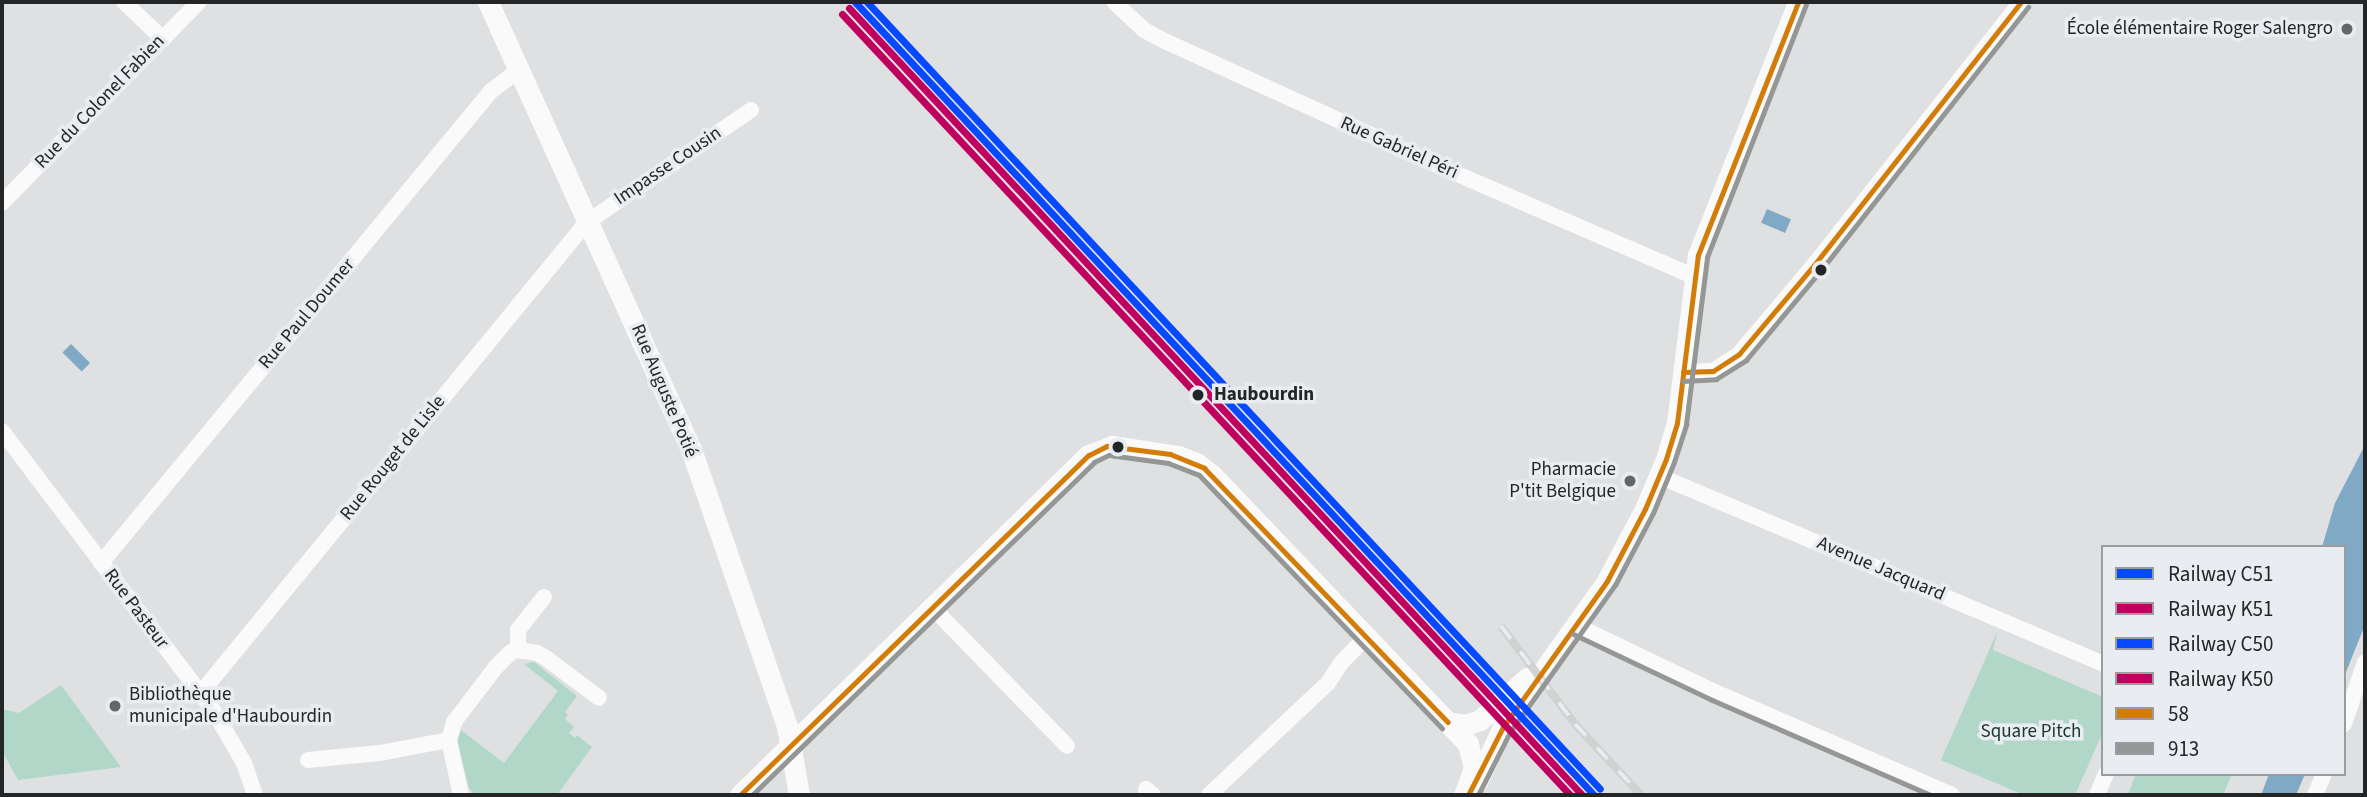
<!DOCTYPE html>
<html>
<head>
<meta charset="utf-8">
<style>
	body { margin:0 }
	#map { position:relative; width:2367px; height:797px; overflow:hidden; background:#dee0e2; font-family:"Source Sans 3",sans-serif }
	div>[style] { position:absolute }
	.green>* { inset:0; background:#b1d7c8 }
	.water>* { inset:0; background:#80a9c6; transform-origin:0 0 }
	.street>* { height:16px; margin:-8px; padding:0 8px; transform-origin:8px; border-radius:8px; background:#fafafb }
	.secondary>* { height:21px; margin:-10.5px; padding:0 10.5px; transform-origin:10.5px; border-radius:10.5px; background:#fafafb }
	.rail>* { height:8px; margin-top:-4px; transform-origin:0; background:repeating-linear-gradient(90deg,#e9ecf1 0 16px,#d0d1d1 0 32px); box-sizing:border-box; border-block:2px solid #d0d1d1 }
	.bus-1>* { height:5px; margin:-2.5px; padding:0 2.5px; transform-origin:2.5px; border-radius:2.5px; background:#d37c08 }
	.bus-2>* { height:5px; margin:-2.5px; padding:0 2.5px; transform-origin:2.5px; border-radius:2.5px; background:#959696 }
	.rail-1>* { height:7px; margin:-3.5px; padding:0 3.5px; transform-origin:3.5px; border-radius:3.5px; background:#0749ff }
	.rail-2>* { height:7px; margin:-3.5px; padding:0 3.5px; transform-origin:3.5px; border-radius:3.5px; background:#bf005f }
	.rail-3>* { height:7px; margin:-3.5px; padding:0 3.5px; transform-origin:3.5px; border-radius:3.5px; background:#0749ff }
	.rail-4>* { height:7px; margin:-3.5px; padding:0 3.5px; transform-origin:3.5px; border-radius:3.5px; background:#bf005f }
	.dots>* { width:19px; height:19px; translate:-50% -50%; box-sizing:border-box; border:4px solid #e9ecf1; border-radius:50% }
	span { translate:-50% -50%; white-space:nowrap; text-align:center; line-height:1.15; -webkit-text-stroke:7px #e9ecf1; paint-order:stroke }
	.poi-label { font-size:19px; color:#242527 }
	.right { translate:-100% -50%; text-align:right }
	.left { translate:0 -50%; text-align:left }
	.street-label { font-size:19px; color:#242527 }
	.stop-label { font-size:19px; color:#242527; font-weight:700 }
	.park-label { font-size:19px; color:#17382b }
	.frame { position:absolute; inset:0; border:4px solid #242527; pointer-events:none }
	.legend { position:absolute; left:2101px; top:545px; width:245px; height:231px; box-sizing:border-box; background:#e9ecf1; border:2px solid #9a9ca0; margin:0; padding:9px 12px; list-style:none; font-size:21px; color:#242527 }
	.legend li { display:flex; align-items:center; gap:14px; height:35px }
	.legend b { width:35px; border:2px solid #9a9ca0 }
</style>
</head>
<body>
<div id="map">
	<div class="green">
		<div style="clip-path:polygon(1998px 630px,1993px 650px,2103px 697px,2103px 732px,2075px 795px,2024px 795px,1941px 760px)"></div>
		<div style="clip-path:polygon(534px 662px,577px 696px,565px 712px,568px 715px,565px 719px,574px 727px,569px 733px,575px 738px,577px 735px,592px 747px,557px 795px,475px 795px,469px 788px,457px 741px,461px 730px,504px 763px,558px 691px,524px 664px)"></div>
		<div style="clip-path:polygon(61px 685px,121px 767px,18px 780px,2px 751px,2px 709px,19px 713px)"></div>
		<div style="clip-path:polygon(2136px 774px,2232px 774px,2223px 795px,2132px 795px,2128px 794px)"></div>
	</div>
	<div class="water">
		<div style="left:1767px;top:209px;width:26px;height:15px;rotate:23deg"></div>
		<div style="left:71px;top:344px;width:27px;height:12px;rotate:45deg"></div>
		<div style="clip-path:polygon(2365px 445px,2365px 625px,2344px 677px,2344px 547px,2322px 547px,2335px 503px)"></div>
		<div style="clip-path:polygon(2269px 774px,2305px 774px,2296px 795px,2261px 795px)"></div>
	</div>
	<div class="street">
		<div style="left:124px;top:2px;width:54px;rotate:43.5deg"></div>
		<div style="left:1114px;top:2px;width:41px;rotate:43deg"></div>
		<div style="left:1144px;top:30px;width:26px;rotate:28deg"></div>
		<div style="left:1167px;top:42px;width:301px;rotate:24.5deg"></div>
		<div style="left:1441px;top:167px;width:275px;rotate:23.4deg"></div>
		<div style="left:2px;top:203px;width:281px;rotate:-45.6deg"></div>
		<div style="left:1683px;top:372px;width:30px;rotate:-2deg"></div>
		<div style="left:1713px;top:371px;width:31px;rotate:-33deg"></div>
		<div style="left:1739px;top:354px;width:116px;rotate:-49.9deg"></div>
		<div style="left:1814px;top:265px;width:335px;rotate:-51.8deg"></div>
		<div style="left:2px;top:431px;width:353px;rotate:52.9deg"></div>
		<div style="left:215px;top:713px;width:58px;rotate:59.9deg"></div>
		<div style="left:244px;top:763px;width:34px;rotate:71deg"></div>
		<div style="left:1659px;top:476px;width:482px;rotate:22.9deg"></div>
		<div style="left:101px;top:563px;width:612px;rotate:-50.43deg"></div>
		<div style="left:491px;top:91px;width:35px;rotate:-37deg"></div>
		<div style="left:931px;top:606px;width:195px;rotate:45.8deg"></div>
		<div style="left:1577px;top:626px;width:153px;rotate:25.6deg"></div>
		<div style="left:1715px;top:692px;width:258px;rotate:23.5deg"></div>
		<div style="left:518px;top:650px;width:20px;rotate:-90deg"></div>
		<div style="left:518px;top:630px;width:42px;rotate:-51.8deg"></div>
		<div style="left:200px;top:694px;width:609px;rotate:-50.66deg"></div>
		<div style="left:586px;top:223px;width:200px;rotate:-34.4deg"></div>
		<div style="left:2344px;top:724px;width:65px;rotate:-71.3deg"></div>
		<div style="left:449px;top:740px;width:56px;rotate:77.7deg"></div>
		<div style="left:308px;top:760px;width:72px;rotate:-5.6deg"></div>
		<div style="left:380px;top:753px;width:70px;rotate:-10.7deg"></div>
		<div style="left:449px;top:740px;width:19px;rotate:-74deg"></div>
		<div style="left:454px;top:722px;width:69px;rotate:-52.6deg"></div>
		<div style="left:496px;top:667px;width:21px;rotate:-45deg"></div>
		<div style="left:511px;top:652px;width:7px;rotate:-16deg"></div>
		<div style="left:518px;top:650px;width:19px;rotate:9deg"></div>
		<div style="left:537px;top:653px;width:10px;rotate:29deg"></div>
		<div style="left:546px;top:658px;width:66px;rotate:37deg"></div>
		<div style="left:1146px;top:789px;width:9px;rotate:41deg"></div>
		<div style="left:1209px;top:795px;width:163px;rotate:-43.3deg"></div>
		<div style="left:1328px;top:683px;width:24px;rotate:-57deg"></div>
		<div style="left:1341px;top:663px;width:36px;rotate:-46deg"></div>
		<div style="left:2097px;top:795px;width:23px;rotate:-67deg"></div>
		<div style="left:2315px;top:795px;width:23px;rotate:-67deg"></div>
	</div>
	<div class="secondary">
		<div style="left:488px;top:2px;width:491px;rotate:65.6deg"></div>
		<div style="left:691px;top:449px;width:293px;rotate:70.9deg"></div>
		<div style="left:787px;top:726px;width:70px;rotate:80.1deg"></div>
		<div style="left:1448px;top:722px;width:17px;rotate:10deg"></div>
		<div style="left:1465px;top:725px;width:16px;rotate:-18deg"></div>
		<div style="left:1480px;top:720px;width:63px;rotate:-41.8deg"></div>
		<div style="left:1477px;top:782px;width:61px;rotate:-64.7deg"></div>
		<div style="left:1503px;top:727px;width:179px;rotate:-54.5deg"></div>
		<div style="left:1607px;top:581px;width:81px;rotate:-62.2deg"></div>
		<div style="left:1645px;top:509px;width:54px;rotate:-67.2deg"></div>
		<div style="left:1666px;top:459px;width:38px;rotate:-73deg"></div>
		<div style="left:1677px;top:423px;width:169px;rotate:-82.9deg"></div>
		<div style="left:1698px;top:255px;width:272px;rotate:-68.4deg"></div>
		<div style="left:740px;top:795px;width:487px;rotate:-44.3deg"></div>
		<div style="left:1089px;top:455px;width:25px;rotate:-21deg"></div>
		<div style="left:1112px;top:446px;width:67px;rotate:8.6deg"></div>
		<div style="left:1178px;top:456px;width:19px;rotate:21deg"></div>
		<div style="left:1196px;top:463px;width:21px;rotate:37deg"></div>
		<div style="left:1213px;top:476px;width:370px;rotate:46.4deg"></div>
		<div style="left:1468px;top:744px;width:25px;rotate:76deg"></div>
		<div style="left:1474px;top:768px;width:29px;rotate:110deg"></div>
	</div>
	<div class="rail">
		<div style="left:1501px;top:626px;width:123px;rotate:52.9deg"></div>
		<div style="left:1575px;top:724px;width:97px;rotate:47.1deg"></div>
	</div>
	<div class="bus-1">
		<div style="left:1683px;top:372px;width:30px;rotate:-2deg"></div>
		<div style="left:1713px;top:371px;width:31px;rotate:-33deg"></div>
		<div style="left:1739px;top:354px;width:116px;rotate:-49.9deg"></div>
		<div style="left:1814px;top:265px;width:335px;rotate:-51.8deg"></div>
		<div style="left:740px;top:795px;width:487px;rotate:-44.3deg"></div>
		<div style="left:1089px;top:455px;width:20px;rotate:-27deg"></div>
		<div style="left:1107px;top:446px;width:64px;rotate:7.2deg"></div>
		<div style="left:1170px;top:454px;width:37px;rotate:22deg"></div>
		<div style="left:1204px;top:468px;width:352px;rotate:46.2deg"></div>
		<div style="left:1468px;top:795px;width:76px;rotate:-62.8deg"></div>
		<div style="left:1503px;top:727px;width:179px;rotate:-54.5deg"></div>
		<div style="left:1607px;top:581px;width:81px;rotate:-62.2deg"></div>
		<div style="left:1645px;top:509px;width:54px;rotate:-67.2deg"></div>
		<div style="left:1666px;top:459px;width:38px;rotate:-73deg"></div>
		<div style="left:1677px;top:423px;width:169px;rotate:-82.9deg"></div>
		<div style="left:1698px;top:255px;width:272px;rotate:-68.4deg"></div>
	</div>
	<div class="bus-2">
		<div style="left:1683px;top:381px;width:33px;rotate:-3deg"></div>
		<div style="left:1716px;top:379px;width:36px;rotate:-32deg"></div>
		<div style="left:1746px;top:360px;width:117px;rotate:-50.2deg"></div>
		<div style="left:1821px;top:270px;width:335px;rotate:-51.8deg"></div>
		<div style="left:1573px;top:634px;width:154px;rotate:25.4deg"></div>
		<div style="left:1712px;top:700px;width:239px;rotate:23.5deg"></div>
		<div style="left:752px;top:795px;width:477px;rotate:-44.2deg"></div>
		<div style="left:1094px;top:462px;width:17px;rotate:-25deg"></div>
		<div style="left:1109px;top:455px;width:60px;rotate:7.7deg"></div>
		<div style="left:1168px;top:463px;width:33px;rotate:21deg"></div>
		<div style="left:1199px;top:475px;width:351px;rotate:46.2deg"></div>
		<div style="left:1478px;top:795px;width:71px;rotate:-63.1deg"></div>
		<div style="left:1510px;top:732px;width:181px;rotate:-54.5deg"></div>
		<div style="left:1615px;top:585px;width:81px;rotate:-62.2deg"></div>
		<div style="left:1653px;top:513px;width:55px;rotate:-67.6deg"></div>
		<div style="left:1674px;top:462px;width:40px;rotate:-72deg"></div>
		<div style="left:1686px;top:424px;width:168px;rotate:-82.8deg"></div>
		<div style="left:1707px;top:257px;width:271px;rotate:-68.6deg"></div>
	</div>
	<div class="rail-1">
		<div style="left:855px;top:2px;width:1084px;rotate:47.02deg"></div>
	</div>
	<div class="rail-2">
		<div style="left:849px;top:8px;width:1075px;rotate:47.03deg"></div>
	</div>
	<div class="rail-3">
		<div style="left:867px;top:2px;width:1075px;rotate:47.03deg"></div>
	</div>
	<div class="rail-4">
		<div style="left:842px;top:14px;width:1068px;rotate:47.01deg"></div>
	</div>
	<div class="dots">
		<div style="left:2347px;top:29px;background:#656668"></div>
		<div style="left:1821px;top:270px;background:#242527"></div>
		<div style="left:1198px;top:395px;background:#242527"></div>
		<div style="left:1118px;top:447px;background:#242527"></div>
		<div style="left:1630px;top:481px;background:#656668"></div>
		<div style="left:115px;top:706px;background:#656668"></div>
	</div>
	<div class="poi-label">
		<span class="right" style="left:2333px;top:29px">École élémentaire Roger Salengro</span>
		<span class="right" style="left:1616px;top:481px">Pharmacie<br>P'tit Belgique</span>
		<span class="left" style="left:129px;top:706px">Bibliothèque<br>municipale d'Haubourdin</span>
	</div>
	<div class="street-label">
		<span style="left:100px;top:102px;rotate:-46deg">Rue du Colonel Fabien</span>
		<span style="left:1399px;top:148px;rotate:24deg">Rue Gabriel Péri</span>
		<span style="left:668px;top:166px;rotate:-34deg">Impasse Cousin</span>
		<span style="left:307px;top:314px;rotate:-50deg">Rue Paul Doumer</span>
		<span style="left:664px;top:391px;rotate:67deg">Rue Auguste Potié</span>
		<span style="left:393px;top:458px;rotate:-51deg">Rue Rouget de Lisle</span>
		<span style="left:1881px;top:569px;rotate:23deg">Avenue Jacquard</span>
		<span style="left:136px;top:609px;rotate:53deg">Rue Pasteur</span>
	</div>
	<div class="stop-label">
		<span class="left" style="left:1214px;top:395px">Haubourdin</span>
	</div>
	<div class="park-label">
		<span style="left:2031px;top:732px">Square Pitch</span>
	</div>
	<div class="frame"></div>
	<ul class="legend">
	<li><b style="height:9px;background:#0749ff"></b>Railway C51</li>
	<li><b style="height:9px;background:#bf005f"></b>Railway K51</li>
	<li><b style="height:9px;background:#0749ff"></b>Railway C50</li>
	<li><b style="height:9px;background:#bf005f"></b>Railway K50</li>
	<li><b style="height:9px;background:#d37c08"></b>58</li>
	<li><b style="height:9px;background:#959696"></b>913</li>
	</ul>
</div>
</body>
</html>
